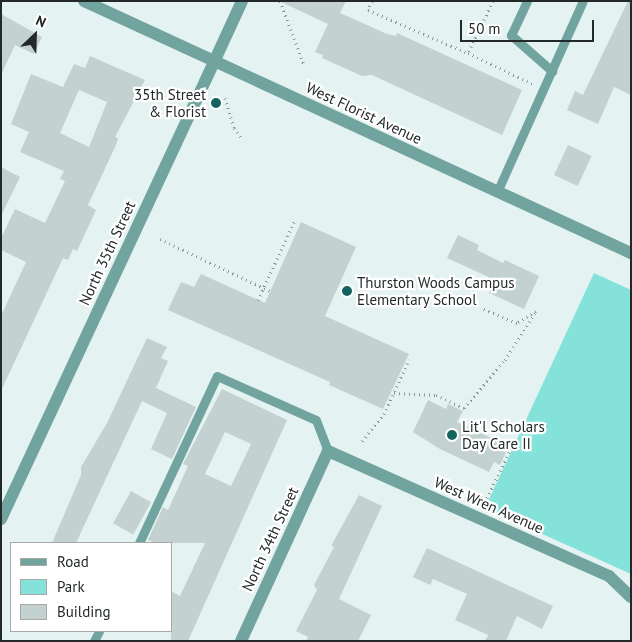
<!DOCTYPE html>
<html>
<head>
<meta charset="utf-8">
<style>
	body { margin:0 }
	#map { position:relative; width:632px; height:642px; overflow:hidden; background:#e4f3f1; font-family:"PT Sans",sans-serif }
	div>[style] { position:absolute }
	.green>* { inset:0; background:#85e2da }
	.building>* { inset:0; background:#c3d2d0; transform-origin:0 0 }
	.path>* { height:3px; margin-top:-1.5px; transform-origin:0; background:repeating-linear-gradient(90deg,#8c9695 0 1px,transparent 0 5px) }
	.service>* { height:9px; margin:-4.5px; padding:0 4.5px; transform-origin:4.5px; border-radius:4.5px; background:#72a49f }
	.minor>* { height:12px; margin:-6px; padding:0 6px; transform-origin:6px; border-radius:6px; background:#72a49f }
	.tertiary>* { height:12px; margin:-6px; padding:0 6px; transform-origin:6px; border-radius:6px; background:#72a49f }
	.dots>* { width:14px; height:14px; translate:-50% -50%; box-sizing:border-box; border:2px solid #fff; border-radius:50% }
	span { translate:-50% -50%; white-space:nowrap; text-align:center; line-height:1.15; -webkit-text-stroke:4.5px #fff; paint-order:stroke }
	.poi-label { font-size:15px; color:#232928 }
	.right { translate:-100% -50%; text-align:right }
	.left { translate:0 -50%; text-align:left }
	.street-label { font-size:15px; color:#232928 }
	.frame { position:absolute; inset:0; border:2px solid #232928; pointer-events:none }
	.legend { position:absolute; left:10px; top:542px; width:162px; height:90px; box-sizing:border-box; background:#fff; border:1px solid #a7a9a9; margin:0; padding:6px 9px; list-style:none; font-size:15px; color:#232928 }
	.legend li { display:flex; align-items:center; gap:10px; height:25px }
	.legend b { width:25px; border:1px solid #a7a9a9 }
	.north { position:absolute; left:10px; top:10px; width:50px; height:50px; -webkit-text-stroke:4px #fff; paint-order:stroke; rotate:24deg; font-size:14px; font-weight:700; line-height:20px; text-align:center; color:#232928 }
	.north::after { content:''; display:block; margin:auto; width:18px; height:22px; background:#232928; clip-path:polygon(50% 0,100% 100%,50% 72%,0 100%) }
	.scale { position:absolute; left:460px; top:20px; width:134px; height:22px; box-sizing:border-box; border:2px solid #232928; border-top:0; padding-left:6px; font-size:15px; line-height:18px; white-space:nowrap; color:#232928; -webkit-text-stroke:4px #fff; paint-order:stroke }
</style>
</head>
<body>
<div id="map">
	<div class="green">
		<div style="clip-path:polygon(594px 273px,631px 290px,631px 574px,485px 508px)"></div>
	</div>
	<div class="building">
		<div style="clip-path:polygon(279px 1px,346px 1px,340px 13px,387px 34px,396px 36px,397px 33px,522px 90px,502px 135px,372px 75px,362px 76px,322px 58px,323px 55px,315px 52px,328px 24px)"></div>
		<div style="clip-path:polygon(628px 1px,631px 1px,631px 95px,614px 87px,598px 124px,567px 110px,575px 91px,583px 95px)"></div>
		<div style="clip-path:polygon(1px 14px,42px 37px,34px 54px,15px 45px,1px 75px)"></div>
		<div style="clip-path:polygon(evenodd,90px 56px,145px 80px,115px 137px,118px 138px,116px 145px,88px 205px,96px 210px,77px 251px,73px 249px,68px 260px,63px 258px,1px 391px,1px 316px,26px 262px,1px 250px,1px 238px,15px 209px,45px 223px,65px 181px,60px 179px,64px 171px,20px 152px,29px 132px,11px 124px,31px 74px,63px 87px,74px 64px,85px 68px,90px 56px,79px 90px,107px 102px,89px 147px,60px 133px,79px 90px)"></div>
		<div style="left:568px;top:145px;width:26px;height:33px;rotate:25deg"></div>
		<div style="clip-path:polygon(1px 167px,20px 177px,1px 216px)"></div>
		<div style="clip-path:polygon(301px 222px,356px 247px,325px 316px,409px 354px,383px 409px,329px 385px,330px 382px,168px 310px,181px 282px,194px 287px,201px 274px,265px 303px)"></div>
		<div style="clip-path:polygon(458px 235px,479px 245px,477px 250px,503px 263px,505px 260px,539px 276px,524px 309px,489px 293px,495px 280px,447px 258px)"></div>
		<div style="clip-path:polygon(147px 338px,167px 347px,161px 358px,168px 361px,156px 388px,196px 407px,172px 459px,151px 449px,167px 413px,142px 401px,76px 543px,52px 543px,81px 475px,81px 467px,107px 423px)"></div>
		<div style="clip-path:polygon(evenodd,222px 389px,287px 420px,188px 641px,171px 641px,171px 591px,180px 596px,205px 543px,156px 543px,148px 540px,163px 507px,168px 510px,188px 466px,183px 464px,222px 389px,225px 432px,251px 444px,231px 486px,205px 474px,225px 432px)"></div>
		<div style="clip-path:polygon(428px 400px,446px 409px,448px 404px,463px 411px,457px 422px,509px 446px,500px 465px,494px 462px,489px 472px,440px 449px,413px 432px)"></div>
		<div style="left:131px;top:491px;width:23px;height:37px;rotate:29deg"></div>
		<div style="clip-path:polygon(359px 495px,382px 506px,339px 599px,371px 615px,358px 641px,306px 641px,308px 637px,296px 631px,317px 590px,314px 585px,334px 547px,331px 546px)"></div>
		<div style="clip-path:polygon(427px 548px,553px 606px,542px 629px,517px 616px,506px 641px,485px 641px,488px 635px,455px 620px,467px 594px,433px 579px,430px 585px,413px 577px)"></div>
	</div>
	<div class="path">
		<div style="left:280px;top:1px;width:68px;rotate:69.4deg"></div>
		<div style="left:372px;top:1px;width:10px;rotate:114deg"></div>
		<div style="left:368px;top:10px;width:109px;rotate:23.3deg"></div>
		<div style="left:493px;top:1px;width:58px;rotate:115.7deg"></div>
		<div style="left:468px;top:53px;width:72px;rotate:25.5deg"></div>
		<div style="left:225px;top:98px;width:31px;rotate:73deg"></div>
		<div style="left:234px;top:128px;width:12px;rotate:55deg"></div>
		<div style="left:160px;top:239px;width:122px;rotate:25.3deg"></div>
		<div style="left:258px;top:300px;width:88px;rotate:-65.2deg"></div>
		<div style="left:394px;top:393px;width:42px;rotate:2.7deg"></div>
		<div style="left:436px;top:395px;width:31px;rotate:25deg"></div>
		<div style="left:464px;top:408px;width:63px;rotate:-49.5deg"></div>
		<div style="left:505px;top:360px;width:58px;rotate:-57.7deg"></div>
		<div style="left:536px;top:311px;width:22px;rotate:148deg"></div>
		<div style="left:517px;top:323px;width:39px;rotate:-157deg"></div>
		<div style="left:362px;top:441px;width:35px;rotate:-51deg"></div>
		<div style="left:384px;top:414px;width:60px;rotate:-65.2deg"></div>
		<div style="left:487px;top:498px;width:58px;rotate:-64.3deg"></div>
	</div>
	<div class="service">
		<div style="left:527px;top:1px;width:38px;rotate:115deg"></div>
		<div style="left:511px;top:35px;width:55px;rotate:41.3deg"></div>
		<div style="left:497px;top:192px;width:209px;rotate:-65.8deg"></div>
		<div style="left:139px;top:543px;width:184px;rotate:-65deg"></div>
		<div style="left:217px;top:376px;width:108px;rotate:24deg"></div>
		<div style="left:316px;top:420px;width:33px;rotate:69deg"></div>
		<div style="left:94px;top:641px;width:11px;rotate:-63deg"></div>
	</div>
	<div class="minor">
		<div style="left:214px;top:62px;width:67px;rotate:-65.3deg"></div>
		<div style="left:241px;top:641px;width:209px;rotate:-65.4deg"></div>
		<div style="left:328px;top:451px;width:308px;rotate:24deg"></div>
		<div style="left:609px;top:576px;width:30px;rotate:44deg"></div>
	</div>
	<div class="tertiary">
		<div style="left:84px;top:1px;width:602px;rotate:24.74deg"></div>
		<div style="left:1px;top:519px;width:504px;rotate:-65.01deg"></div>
	</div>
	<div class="dots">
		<div style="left:216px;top:103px;background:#14635e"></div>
		<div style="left:347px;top:291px;background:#14635e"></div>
		<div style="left:452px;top:435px;background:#14635e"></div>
	</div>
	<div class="poi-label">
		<span class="right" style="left:206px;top:103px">35th Street<br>&amp; Florist</span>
		<span class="left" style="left:357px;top:291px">Thurston Woods Campus<br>Elementary School</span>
		<span class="left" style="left:462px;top:435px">Lit'l Scholars<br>Day Care II</span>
	</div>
	<div class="street-label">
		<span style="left:364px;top:113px;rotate:25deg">West Florist Avenue</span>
		<span style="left:107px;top:253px;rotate:-65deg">North 35th Street</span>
		<span style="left:489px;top:505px;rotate:24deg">West Wren Avenue</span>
		<span style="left:270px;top:539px;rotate:-65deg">North 34th Street</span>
	</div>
	<div class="frame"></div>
	<ul class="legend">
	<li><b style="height:6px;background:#72a49f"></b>Road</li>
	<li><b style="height:14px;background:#85e2da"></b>Park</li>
	<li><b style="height:14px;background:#c3d2d0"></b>Building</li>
	</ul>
	<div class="north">N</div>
	<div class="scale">50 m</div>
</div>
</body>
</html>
